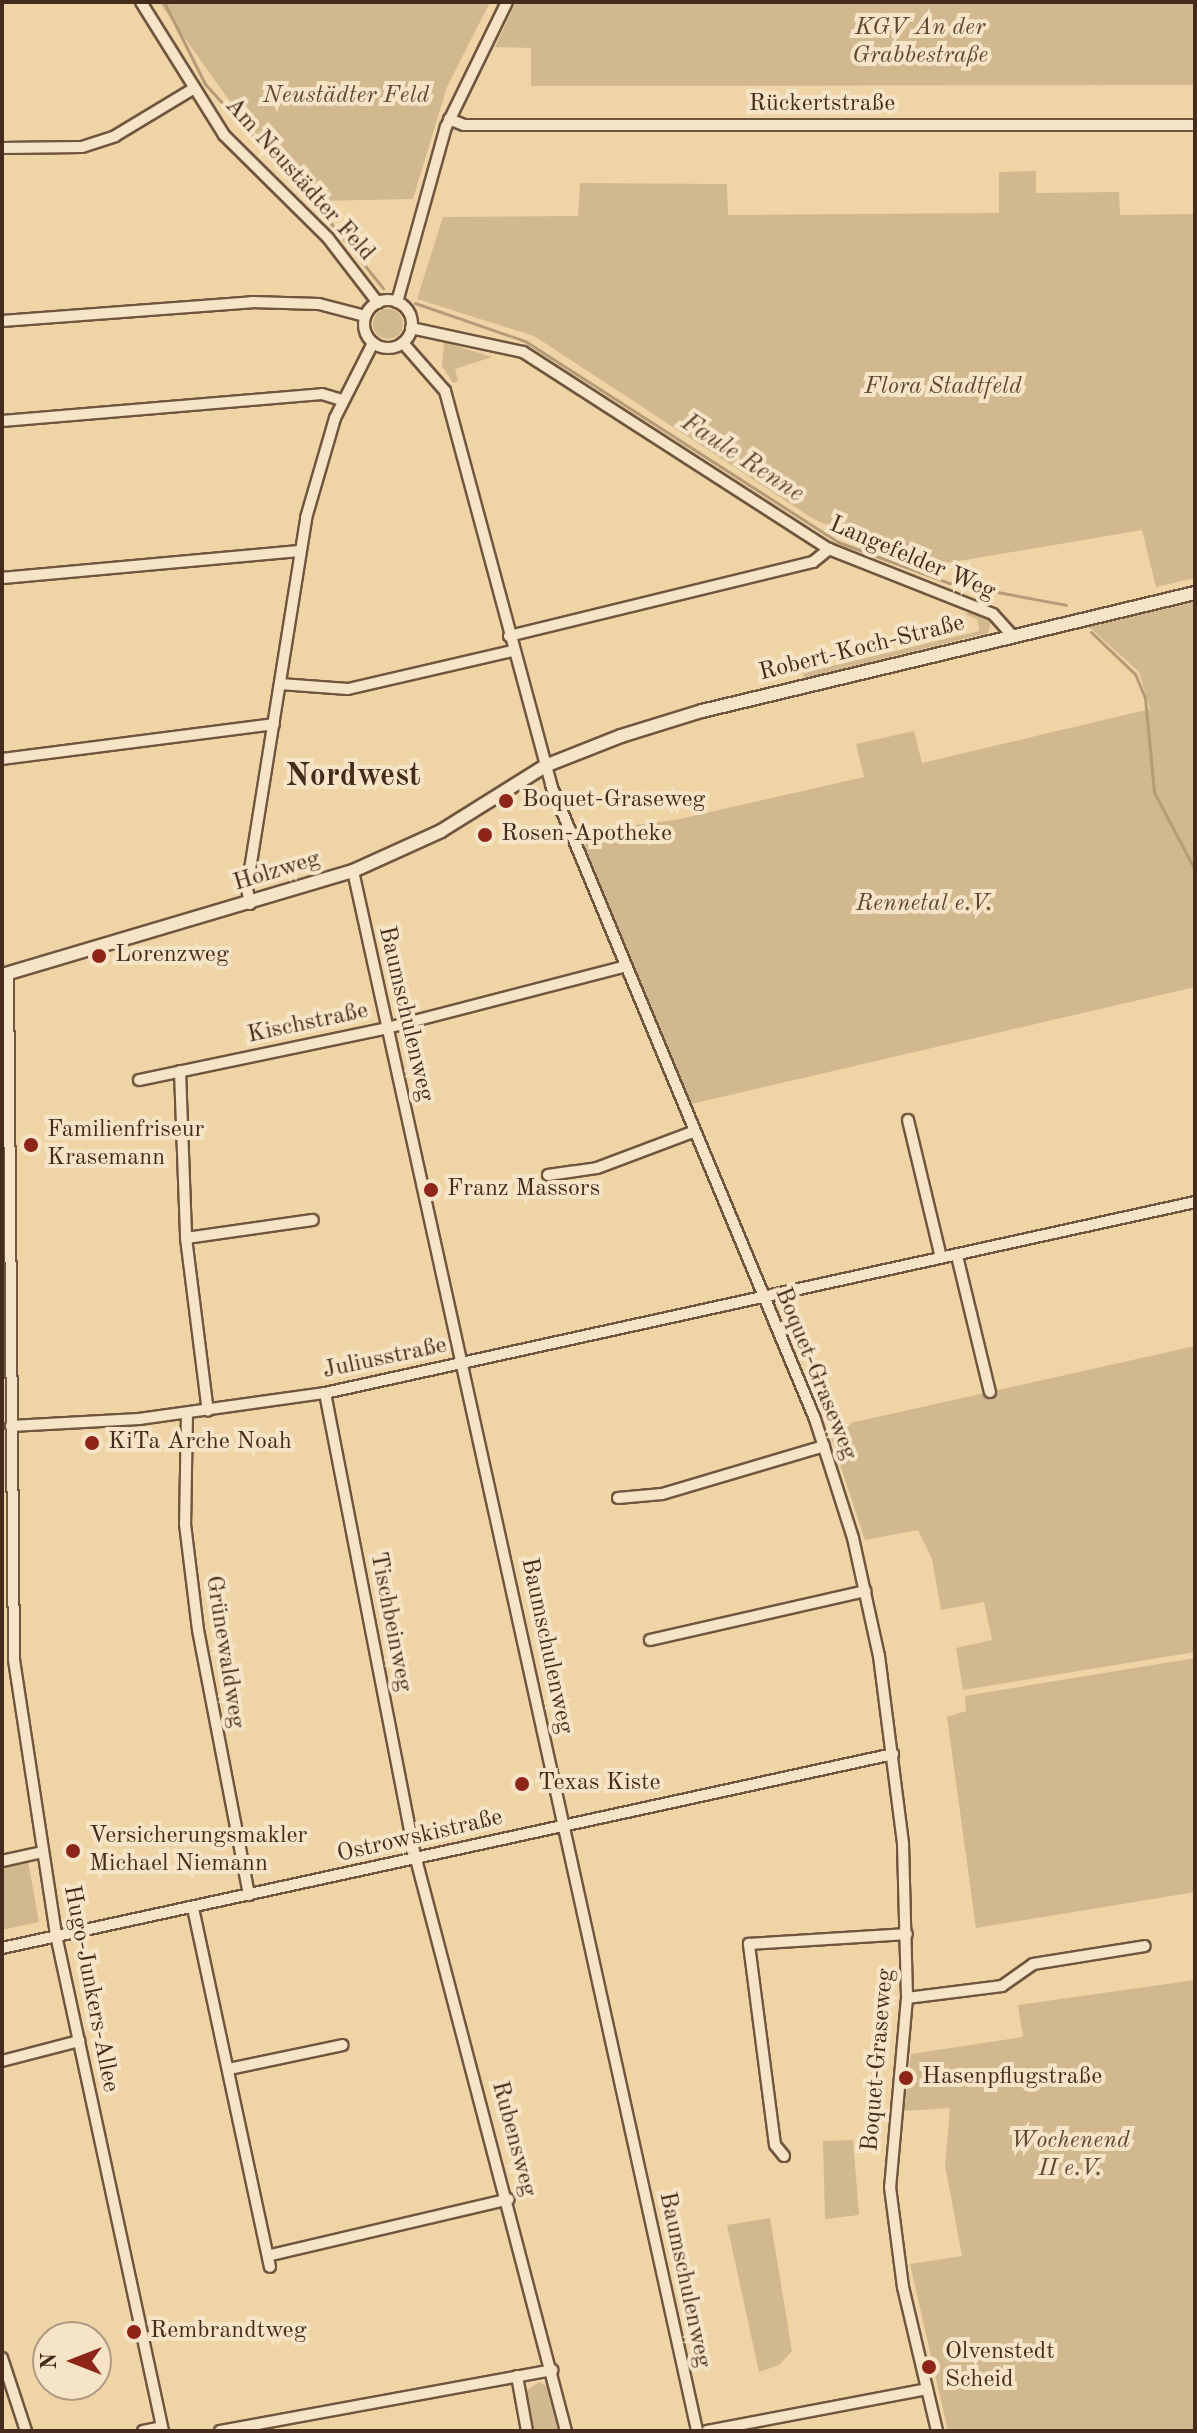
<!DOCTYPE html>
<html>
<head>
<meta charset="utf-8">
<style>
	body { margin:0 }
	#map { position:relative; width:1197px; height:2433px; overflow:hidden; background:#efd5a6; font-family:"Old Standard TT",serif }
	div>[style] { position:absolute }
	.green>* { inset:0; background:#d2b88f }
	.round { border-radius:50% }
	.stream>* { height:3px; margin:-1.5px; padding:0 1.5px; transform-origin:1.5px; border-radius:1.5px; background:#b59b77 }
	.roads { filter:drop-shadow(2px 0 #70563e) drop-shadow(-2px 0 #70563e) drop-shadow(0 2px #70563e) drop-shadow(0 -2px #70563e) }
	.minor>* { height:10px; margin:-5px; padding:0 5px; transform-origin:5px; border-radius:5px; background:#f5e4c5 }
	.minor>.ring { margin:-5px; padding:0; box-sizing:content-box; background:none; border:10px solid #f5e4c5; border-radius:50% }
	.tertiary>* { height:12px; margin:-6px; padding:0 6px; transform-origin:6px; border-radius:6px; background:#f5e4c5 }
	.dots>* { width:22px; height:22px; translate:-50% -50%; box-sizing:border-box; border:4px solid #f5e4c5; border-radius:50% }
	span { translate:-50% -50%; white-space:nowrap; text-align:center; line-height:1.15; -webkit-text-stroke:8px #f5e4c5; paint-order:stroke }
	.park-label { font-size:24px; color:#614733; font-style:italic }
	.street-label { font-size:24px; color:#452b1c }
	.poi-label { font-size:24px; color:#452b1c }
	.left { translate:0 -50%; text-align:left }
	.water-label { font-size:26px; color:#614733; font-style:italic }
	.district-label { font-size:32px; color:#452b1c; font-weight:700 }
	.frame { position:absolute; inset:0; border:4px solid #452b1c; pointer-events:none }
	.north { position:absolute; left:32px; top:2321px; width:80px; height:80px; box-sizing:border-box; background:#f5e4c5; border:2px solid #af9a81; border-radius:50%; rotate:270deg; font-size:22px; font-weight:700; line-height:32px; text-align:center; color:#452b1c }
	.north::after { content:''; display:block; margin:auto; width:28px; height:36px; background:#8f2418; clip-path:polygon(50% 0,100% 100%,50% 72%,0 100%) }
</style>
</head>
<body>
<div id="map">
	<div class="green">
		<div style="clip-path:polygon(159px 2px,490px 2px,447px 87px,413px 199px,317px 201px,256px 138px)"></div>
		<div style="clip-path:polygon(516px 2px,1195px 2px,1195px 85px,531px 86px,531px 48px,495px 47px)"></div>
		<div style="clip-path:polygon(1036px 171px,1036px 193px,1119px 192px,1120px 215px,1195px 214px,1195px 578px,1156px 587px,1142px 530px,918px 568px,812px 518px,534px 336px,417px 299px,443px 217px,578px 216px,580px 183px,727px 184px,728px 215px,999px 213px,999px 172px)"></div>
		<div class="round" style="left:373px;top:309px;width:30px;height:30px"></div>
		<div style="clip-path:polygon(444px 342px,492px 357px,455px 369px,458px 381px,453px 383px,442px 366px)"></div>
		<div style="clip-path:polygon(1195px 602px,1195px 987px,691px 1104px,579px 832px,675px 820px,864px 777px,856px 744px,914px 731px,922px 763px,1150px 709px,1139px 672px,1089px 627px)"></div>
		<div style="clip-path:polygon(974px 611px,991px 621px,988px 633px,804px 678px,803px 673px,979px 631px,978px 620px,965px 614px)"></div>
		<div style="clip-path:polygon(1195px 1346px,1195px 1652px,963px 1690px,956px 1648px,992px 1640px,984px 1602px,941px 1610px,932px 1559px,918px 1530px,865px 1540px,828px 1428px)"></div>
		<div style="clip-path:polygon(1195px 1658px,1195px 1892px,976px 1928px,947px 1717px,966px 1711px,965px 1696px)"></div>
		<div style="clip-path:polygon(28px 1861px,39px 1922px,2px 1930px,2px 1866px)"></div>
		<div style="clip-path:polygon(1195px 1980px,1195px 2431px,948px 2431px,910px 2264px,962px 2256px,945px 2165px,950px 2108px,904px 2111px,911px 2054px,1023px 2037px,1018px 2005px)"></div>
		<div style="clip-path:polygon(853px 2140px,859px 2215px,825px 2219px,823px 2141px)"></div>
		<div style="clip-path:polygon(770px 2218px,792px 2351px,779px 2365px,759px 2372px,727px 2225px)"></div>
		<div style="clip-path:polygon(539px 2382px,547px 2386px,558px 2431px,534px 2431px,526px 2391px)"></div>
	</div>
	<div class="stream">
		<div style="left:164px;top:2px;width:92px;rotate:63.4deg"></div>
		<div style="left:205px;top:84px;width:167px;rotate:47.4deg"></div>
		<div style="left:318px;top:207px;width:104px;rotate:51.3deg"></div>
		<div style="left:415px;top:303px;width:116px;rotate:19.1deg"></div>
		<div style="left:525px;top:341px;width:372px;rotate:32.7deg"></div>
		<div style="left:838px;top:542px;width:118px;rotate:20.3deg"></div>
		<div style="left:949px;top:583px;width:119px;rotate:10.6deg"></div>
		<div style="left:1091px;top:632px;width:61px;rotate:43.7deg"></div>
		<div style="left:1135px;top:674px;width:26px;rotate:67deg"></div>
		<div style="left:1145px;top:698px;width:94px;rotate:84.5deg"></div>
		<div style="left:1154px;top:792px;width:88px;rotate:62.3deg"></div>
	</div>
	<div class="roads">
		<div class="minor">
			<div style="left:141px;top:2px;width:157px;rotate:58deg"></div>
			<div style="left:224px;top:135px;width:146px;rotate:44.7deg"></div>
			<div style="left:328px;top:238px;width:82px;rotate:52.4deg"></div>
			<div style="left:449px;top:119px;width:16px;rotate:22deg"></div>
			<div style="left:464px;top:125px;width:731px"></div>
			<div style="left:2px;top:148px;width:80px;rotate:-0.7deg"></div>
			<div style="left:82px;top:147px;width:35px;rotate:-18deg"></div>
			<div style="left:115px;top:136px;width:91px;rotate:-31.1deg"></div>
			<div class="ring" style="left:364px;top:300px;width:38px;height:38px"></div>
			<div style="left:397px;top:302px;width:182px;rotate:-74.4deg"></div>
			<div style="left:446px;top:127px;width:139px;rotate:-64deg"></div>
			<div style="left:2px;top:321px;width:251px;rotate:-4.3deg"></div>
			<div style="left:252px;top:302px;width:67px;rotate:1.7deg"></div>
			<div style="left:319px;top:304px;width:48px;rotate:14.6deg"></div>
			<div style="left:411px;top:328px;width:115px;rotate:12.1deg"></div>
			<div style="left:523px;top:352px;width:364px;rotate:32.8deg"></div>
			<div style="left:829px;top:549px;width:176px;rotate:21.6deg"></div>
			<div style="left:993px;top:614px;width:30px;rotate:48deg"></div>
			<div style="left:403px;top:343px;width:64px;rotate:48.8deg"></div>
			<div style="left:445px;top:391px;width:408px;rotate:74.9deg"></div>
			<div style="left:551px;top:785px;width:687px;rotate:67.39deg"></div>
			<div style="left:815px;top:1419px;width:125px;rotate:72.3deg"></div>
			<div style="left:853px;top:1538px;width:121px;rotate:77.6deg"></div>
			<div style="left:879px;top:1656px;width:190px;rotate:82.7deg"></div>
			<div style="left:903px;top:1844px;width:154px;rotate:88.5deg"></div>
			<div style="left:907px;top:1998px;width:190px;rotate:95.1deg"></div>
			<div style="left:890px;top:2187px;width:101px;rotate:82.6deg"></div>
			<div style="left:903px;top:2287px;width:148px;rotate:76.7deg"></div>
			<div style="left:2px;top:421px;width:321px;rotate:-4.8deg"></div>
			<div style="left:322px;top:394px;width:21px;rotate:17deg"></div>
			<div style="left:2px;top:578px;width:299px;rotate:-5.2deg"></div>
			<div style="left:509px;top:636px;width:313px;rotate:-13.7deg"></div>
			<div style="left:813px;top:562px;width:21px;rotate:-39deg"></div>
			<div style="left:280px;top:684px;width:68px;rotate:4.2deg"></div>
			<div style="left:348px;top:689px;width:169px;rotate:-13deg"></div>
			<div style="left:2px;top:759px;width:274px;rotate:-7.3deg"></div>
			<div style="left:353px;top:871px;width:1597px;rotate:77.56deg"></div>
			<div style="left:250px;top:904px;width:16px;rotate:-101deg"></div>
			<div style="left:247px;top:888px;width:375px;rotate:-80.9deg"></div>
			<div style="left:306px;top:518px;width:104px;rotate:-73.8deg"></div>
			<div style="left:335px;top:418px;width:84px;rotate:-63.1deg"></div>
			<div style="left:8px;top:974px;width:686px;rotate:89.5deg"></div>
			<div style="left:14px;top:1660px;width:278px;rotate:81.3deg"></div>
			<div style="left:56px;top:1935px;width:507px;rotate:77.83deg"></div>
			<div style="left:180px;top:1071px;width:167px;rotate:87.9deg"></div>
			<div style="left:186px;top:1238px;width:174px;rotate:82.8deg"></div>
			<div style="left:139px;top:1080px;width:253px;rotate:-11.8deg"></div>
			<div style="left:387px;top:1028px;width:244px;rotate:-14.5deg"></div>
			<div style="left:908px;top:1120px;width:141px;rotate:76.5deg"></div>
			<div style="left:548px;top:1175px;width:49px;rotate:-8.1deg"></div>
			<div style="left:597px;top:1168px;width:103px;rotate:-20.6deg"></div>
			<div style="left:186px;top:1238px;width:128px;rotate:-8.1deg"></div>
			<div style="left:957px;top:1256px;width:140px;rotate:76.4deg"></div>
			<div style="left:325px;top:1393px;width:475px;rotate:79deg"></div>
			<div style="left:416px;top:1859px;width:591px;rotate:75.31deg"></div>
			<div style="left:187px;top:1413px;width:111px;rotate:91deg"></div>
			<div style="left:185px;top:1524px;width:107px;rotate:83deg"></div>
			<div style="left:198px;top:1630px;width:270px;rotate:79.1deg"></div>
			<div style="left:11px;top:1426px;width:128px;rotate:-3.1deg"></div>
			<div style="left:139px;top:1419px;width:188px;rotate:-8deg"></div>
			<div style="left:325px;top:1393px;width:891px;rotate:-12.38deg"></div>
			<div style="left:618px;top:1498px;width:44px;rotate:-5.2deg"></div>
			<div style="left:662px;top:1494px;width:169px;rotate:-16.5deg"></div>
			<div style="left:650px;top:1640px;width:221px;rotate:-12.8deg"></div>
			<div style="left:2px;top:1861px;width:42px;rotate:-12.4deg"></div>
			<div style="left:193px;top:1908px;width:367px;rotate:77.9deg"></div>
			<div style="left:2px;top:1948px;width:912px;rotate:-12.28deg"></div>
			<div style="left:907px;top:1998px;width:96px;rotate:-7.2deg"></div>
			<div style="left:1002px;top:1986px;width:38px;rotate:-35deg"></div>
			<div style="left:1033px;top:1964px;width:113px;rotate:-9.1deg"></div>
			<div style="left:2px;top:2061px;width:80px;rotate:-14.6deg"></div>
			<div style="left:229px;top:2069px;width:116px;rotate:-11.9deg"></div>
			<div style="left:784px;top:2156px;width:14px;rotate:-129deg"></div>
			<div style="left:775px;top:2145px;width:203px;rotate:-97.4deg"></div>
			<div style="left:749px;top:1944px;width:158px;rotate:-3.6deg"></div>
			<div style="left:271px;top:2255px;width:244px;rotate:-13.2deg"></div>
			<div style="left:2px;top:2358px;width:77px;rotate:71.8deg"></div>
			<div style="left:517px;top:2376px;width:56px;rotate:79.7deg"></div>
			<div style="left:143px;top:2431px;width:19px;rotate:-12deg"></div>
			<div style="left:220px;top:2431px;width:338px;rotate:-10.4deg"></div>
			<div style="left:707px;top:2431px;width:224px;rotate:-10.8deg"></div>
		</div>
		<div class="tertiary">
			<div style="left:2px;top:975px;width:366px;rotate:-16.5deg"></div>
			<div style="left:353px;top:871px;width:97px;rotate:-24.4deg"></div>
			<div style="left:441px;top:831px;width:123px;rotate:-32deg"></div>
			<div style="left:545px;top:766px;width:82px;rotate:-21.5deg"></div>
			<div style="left:621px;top:736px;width:85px;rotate:-17.2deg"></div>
			<div style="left:702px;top:711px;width:507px;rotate:-13.46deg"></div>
		</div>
	</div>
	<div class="dots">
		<div style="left:506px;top:801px;background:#8f2418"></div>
		<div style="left:485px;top:835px;background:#8f2418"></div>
		<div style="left:99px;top:956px;background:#8f2418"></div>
		<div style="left:31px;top:1145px;background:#8f2418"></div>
		<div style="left:431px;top:1190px;background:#8f2418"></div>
		<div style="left:92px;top:1443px;background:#8f2418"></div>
		<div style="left:522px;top:1784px;background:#8f2418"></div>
		<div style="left:73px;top:1851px;background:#8f2418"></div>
		<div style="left:906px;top:2078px;background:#8f2418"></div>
		<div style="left:134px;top:2332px;background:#8f2418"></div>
		<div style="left:929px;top:2367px;background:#8f2418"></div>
	</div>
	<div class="park-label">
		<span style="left:920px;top:43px">KGV An der<br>Grabbestraße</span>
		<span style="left:346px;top:97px">Neustädter Feld</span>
		<span style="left:943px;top:388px">Flora Stadtfeld</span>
		<span style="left:924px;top:905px">Rennetal e.V.</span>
		<span style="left:1070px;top:2156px">Wochenend<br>II e.V.</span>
	</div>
	<div class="street-label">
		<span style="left:822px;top:105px">Rückertstraße</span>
		<span style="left:299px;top:180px;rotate:48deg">Am Neustädter Feld</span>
		<span style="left:912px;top:559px;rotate:23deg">Langefelder Weg</span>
		<span style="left:862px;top:649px;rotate:-14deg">Robert-Koch-Straße</span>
		<span style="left:277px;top:872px;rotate:-17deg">Holzweg</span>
		<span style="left:405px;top:1014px;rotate:77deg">Baumschulenweg</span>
		<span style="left:308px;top:1024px;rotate:-12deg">Kischstraße</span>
		<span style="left:385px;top:1359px;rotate:-12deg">Juliusstraße</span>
		<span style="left:815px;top:1374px;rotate:68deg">Boquet-Graseweg</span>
		<span style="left:390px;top:1622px;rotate:79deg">Tischbeinweg</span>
		<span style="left:546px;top:1646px;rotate:78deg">Baumschulenweg</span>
		<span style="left:224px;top:1652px;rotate:81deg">Grünewaldweg</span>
		<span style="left:420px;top:1837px;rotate:-13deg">Ostrowskistraße</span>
		<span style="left:90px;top:1989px;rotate:79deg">Hugo-Junkers-Allee</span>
		<span style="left:879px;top:2060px;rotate:-85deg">Boquet-Graseweg</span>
		<span style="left:513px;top:2139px;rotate:75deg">Rubensweg</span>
		<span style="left:684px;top:2280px;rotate:78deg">Baumschulenweg</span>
	</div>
	<div class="poi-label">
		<span class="left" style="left:522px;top:801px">Boquet-Graseweg</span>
		<span class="left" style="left:501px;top:835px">Rosen-Apotheke</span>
		<span class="left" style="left:115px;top:956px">Lorenzweg</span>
		<span class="left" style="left:47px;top:1145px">Familienfriseur<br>Krasemann</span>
		<span class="left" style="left:447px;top:1190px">Franz Massors</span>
		<span class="left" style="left:108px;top:1443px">KiTa Arche Noah</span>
		<span class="left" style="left:538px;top:1784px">Texas Kiste</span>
		<span class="left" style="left:89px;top:1851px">Versicherungsmakler<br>Michael Niemann</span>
		<span class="left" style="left:922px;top:2078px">Hasenpflugstraße</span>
		<span class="left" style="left:150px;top:2332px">Rembrandtweg</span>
		<span class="left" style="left:945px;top:2367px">Olvenstedt<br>Scheid</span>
	</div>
	<div class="water-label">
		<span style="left:742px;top:459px;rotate:33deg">Faule Renne</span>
	</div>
	<div class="district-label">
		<span style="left:353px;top:777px">Nordwest</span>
	</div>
	<div class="frame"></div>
	<div class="north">N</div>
</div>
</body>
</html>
